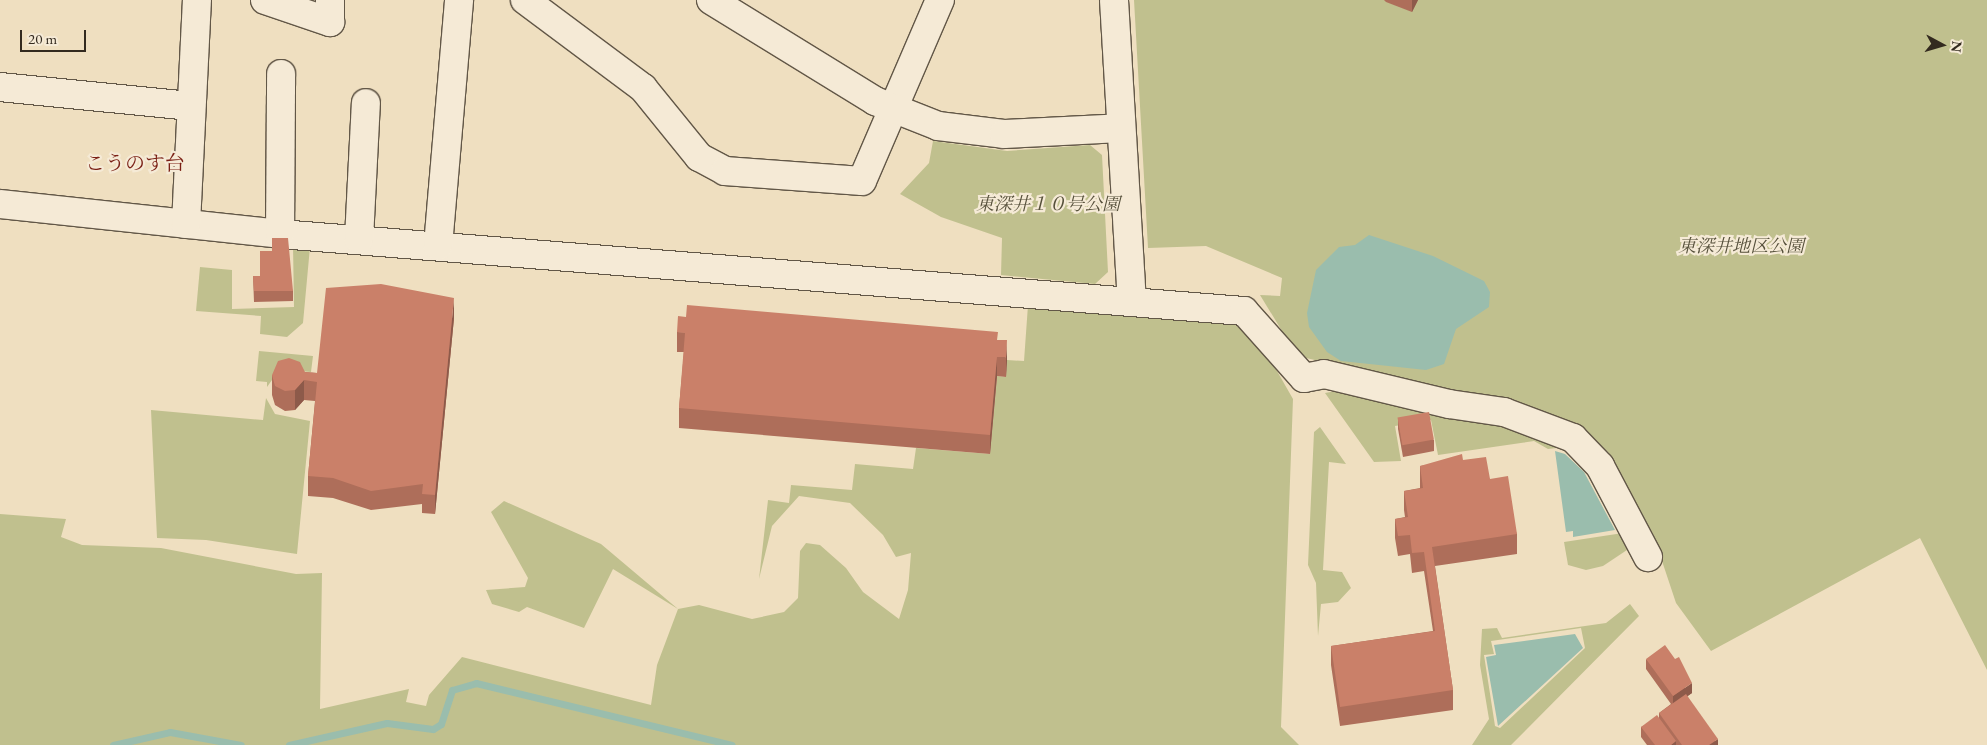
<!DOCTYPE html>
<html>
<head>
<meta charset="utf-8">
<style>
	body { margin:0 }
	#map { position:relative; width:1987px; height:745px; overflow:hidden; background:#efdfc0; font-family:"EB Garamond","Noto Serif JP",serif }
	div>[style] { position:absolute }
	.green>* { inset:0; background:#c0c08e }
	.water>* { inset:0; background:#9abdad }
	.stream>* { height:7px; margin:-3.5px; padding:0 3.5px; transform-origin:3.5px; border-radius:3.5px; background:#9abdad }
	.roads { filter:drop-shadow(1px 0 #625747) drop-shadow(-1px 0 #625747) drop-shadow(0 1px #625747) drop-shadow(0 -1px #625747) }
	.minor>* { height:28px; margin:-14px; padding:0 14px; transform-origin:14px; border-radius:14px; background:#f5ead6 }
	.wall>* { inset:0; background:#ae6e5a }
	.shaded-wall>* { inset:0; background:#8d5a4a }
	.building>* { inset:0; background:#ca8069; transform-origin:0 0 }
	span { translate:-50% -50%; white-space:nowrap; text-align:center; line-height:1.15; -webkit-text-stroke:4.5px #f5ead6; paint-order:stroke }
	.park-label { font-size:18px; color:#56503b; font-style:italic }
	.quarter-label { font-size:20px; color:#7a1f14 }
	.north { position:absolute; left:1917px; top:20px; width:50px; height:50px; -webkit-text-stroke:4px #f5ead6; paint-order:stroke; rotate:96deg; font-size:14px; font-weight:700; line-height:20px; text-align:center; color:#332a1f }
	.north::after { content:''; display:block; margin:auto; width:18px; height:22px; background:#332a1f; clip-path:polygon(50% 0,100% 100%,50% 72%,0 100%) }
	.scale { position:absolute; left:20px; top:30px; width:66px; height:22px; box-sizing:border-box; border:2px solid #332a1f; border-top:0; padding-left:6px; font-size:15px; line-height:18px; white-space:nowrap; color:#332a1f; -webkit-text-stroke:4px #f5ead6; paint-order:stroke }
</style>
</head>
<body>
<div id="map">
	<div class="green">
		<div style="clip-path:polygon(1134px 0,1987px 0,1987px 670px,1920px 538px,1711px 651px,1676px 603px,1653px 534px,1608px 452px,1577px 431px,1452px 391px,1306px 358px,1293px 349px,1260px 295px,1280px 296px,1282px 278px,1206px 246px,1148px 248px)"></div>
		<div style="clip-path:polygon(933px 141px,1007px 151px,1090px 145px,1102px 155px,1108px 272px,1095px 284px,1001px 275px,1002px 238px,941px 217px,900px 194px,929px 163px)"></div>
		<div style="clip-path:polygon(293px 245px,310px 247px,303px 323px,287px 337px,260px 334px,261px 316px,196px 311px,200px 267px,232px 270px,232px 309px,294px 307px)"></div>
		<div style="clip-path:polygon(1028px 305px,1231px 321px,1265px 350px,1293px 399px,1281px 727px,1299px 745px,0 745px,0 514px,66px 519px,61px 537px,82px 545px,161px 548px,296px 574px,322px 573px,320px 709px,409px 689px,406px 702px,426px 706px,429px 695px,462px 657px,651px 705px,657px 665px,678px 609px,613px 569px,584px 628px,527px 607px,519px 612px,492px 604px,486px 590px,525px 587px,528px 578px,491px 512px,504px 501px,601px 544px,678px 609px,699px 605px,752px 619px,784px 612px,798px 598px,800px 551px,806px 543px,820px 545px,846px 568px,863px 592px,899px 619px,908px 590px,911px 553px,896px 557px,883px 535px,850px 503px,799px 496px,772px 526px,759px 579px,768px 500px,789px 503px,791px 485px,852px 490px,855px 464px,913px 469px,916px 448px,990px 454px,997px 376px,1006px 377px,1007px 360px,1024px 361px)"></div>
		<div style="clip-path:polygon(259px 351px,313px 356px,311px 372px,287px 370px,277px 373px,267px 387px,267px 382px,256px 381px)"></div>
		<div style="clip-path:polygon(1347px 389px,1505px 422px,1565px 447px,1548px 449px,1534px 441px,1438px 455px,1431px 420px,1395px 426px,1401px 461px,1374px 462px,1325px 393px)"></div>
		<div style="clip-path:polygon(266px 398px,275px 414px,310px 421px,297px 554px,206px 540px,157px 538px,151px 410px,263px 420px)"></div>
		<div style="clip-path:polygon(1320px 427px,1346px 464px,1329px 462px,1323px 570px,1342px 572px,1351px 588px,1338px 602px,1321px 604px,1318px 636px,1316px 583px,1308px 565px,1314px 432px)"></div>
		<div style="clip-path:polygon(1623px 533px,1627px 550px,1603px 566px,1586px 570px,1568px 565px,1564px 542px)"></div>
		<div style="clip-path:polygon(evenodd,1630px 604px,1639px 616px,1511px 745px,1472px 745px,1489px 719px,1480px 665px,1482px 629px,1497px 628px,1502px 638px,1606px 623px,1630px 604px,1581px 628px,1585px 648px,1500px 728px,1495px 726px,1484px 655px,1494px 654px,1491px 641px,1581px 628px)"></div>
	</div>
	<div class="water">
		<div style="clip-path:polygon(1369px 235px,1433px 256px,1484px 281px,1490px 292px,1489px 307px,1456px 329px,1444px 364px,1426px 370px,1341px 361px,1327px 352px,1309px 327px,1307px 313px,1316px 270px,1339px 247px,1355px 245px)"></div>
		<div style="clip-path:polygon(1555px 451px,1565px 454px,1584px 472px,1615px 530px,1573px 537px,1573px 531px,1566px 532px)"></div>
		<div style="clip-path:polygon(1575px 634px,1583px 648px,1498px 726px,1486px 657px,1496px 655px,1494px 645px)"></div>
	</div>
	<div class="stream">
		<div style="left:113px;top:745px;width:58px;rotate:-12.8deg"></div>
		<div style="left:170px;top:732px;width:72px;rotate:10.4deg"></div>
		<div style="left:289px;top:745px;width:100px;rotate:-12.7deg"></div>
		<div style="left:387px;top:723px;width:46px;rotate:7.4deg"></div>
		<div style="left:433px;top:729px;width:9px;rotate:-32deg"></div>
		<div style="left:441px;top:724px;width:36px;rotate:-72deg"></div>
		<div style="left:452px;top:690px;width:25px;rotate:-16deg"></div>
		<div style="left:476px;top:683px;width:263px;rotate:13.6deg"></div>
	</div>
	<div class="roads">
		<div class="minor">
			<div style="left:265px;top:0;width:69px;rotate:18.7deg"></div>
			<div style="left:330px;top:22px;width:22px;rotate:-90deg"></div>
			<div style="left:525px;top:0;width:147px;rotate:36.7deg"></div>
			<div style="left:643px;top:88px;width:89px;rotate:50.9deg"></div>
			<div style="left:699px;top:157px;width:30px;rotate:28deg"></div>
			<div style="left:725px;top:171px;width:137px;rotate:4.2deg"></div>
			<div style="left:862px;top:181px;width:197px;rotate:-66.7deg"></div>
			<div style="left:711px;top:0;width:193px;rotate:31.6deg"></div>
			<div style="left:875px;top:101px;width:68px;rotate:21.6deg"></div>
			<div style="left:938px;top:126px;width:66px;rotate:6.9deg"></div>
			<div style="left:1004px;top:134px;width:117px;rotate:-2.9deg"></div>
			<div style="left:1114px;top:0;width:302px;rotate:86.6deg"></div>
			<div style="left:0;top:87px;width:192px;rotate:5.7deg"></div>
			<div style="left:0;top:204px;width:282px;rotate:6.1deg"></div>
			<div style="left:280px;top:234px;width:967px;rotate:4.57deg"></div>
			<div style="left:1244px;top:311px;width:90px;rotate:48.2deg"></div>
			<div style="left:1304px;top:378px;width:20px;rotate:-11deg"></div>
			<div style="left:1324px;top:374px;width:129px;rotate:13.5deg"></div>
			<div style="left:1449px;top:404px;width:56px;rotate:8.3deg"></div>
			<div style="left:1504px;top:412px;width:74px;rotate:20.6deg"></div>
			<div style="left:1573px;top:438px;width:39px;rotate:46deg"></div>
			<div style="left:1600px;top:466px;width:103px;rotate:62.2deg"></div>
			<div style="left:186px;top:224px;width:224px;rotate:-87.2deg"></div>
			<div style="left:280px;top:234px;width:160px;rotate:-89.6deg"></div>
			<div style="left:359px;top:239px;width:136px;rotate:-87.1deg"></div>
			<div style="left:438px;top:246px;width:247px;rotate:-85.1deg"></div>
		</div>
	</div>
	<div class="wall">
		<div style="clip-path:polygon(1384px 0,1418px 0,1412px 12px,1386px 2px)"></div>
		<div style="clip-path:polygon(272px 251px,293px 291px,293px 301px,254px 302px,253px 276px,260px 276px)"></div>
		<div style="clip-path:polygon(454px 318px,435px 514px,422px 513px,422px 504px,371px 510px,333px 498px,308px 496px,308px 476px,315px 401px,304px 400px,295px 410px,285px 411px,275px 405px,272px 395px,272px 375px,305px 372px,317px 373px)"></div>
		<div style="clip-path:polygon(677px 332px,998px 340px,1007px 360px,1006px 377px,997px 376px,990px 454px,679px 428px,679px 408px,684px 352px,677px 352px)"></div>
		<div style="clip-path:polygon(1398px 418px,1434px 440px,1434px 451px,1403px 457px,1398px 429px)"></div>
		<div style="clip-path:polygon(1463px 460px,1490px 479px,1517px 534px,1517px 554px,1435px 566px,1453px 690px,1453px 710px,1340px 726px,1331px 665px,1331px 646px,1433px 631px,1424px 571px,1412px 573px,1410px 554px,1398px 556px,1395px 538px,1395px 519px,1405px 517px,1404px 510px,1404px 491px,1420px 488px,1420px 466px)"></div>
		<div style="clip-path:polygon(1646px 659px,1692px 693px,1687px 696px,1718px 745px,1647px 745px,1641px 737px,1641px 727px,1659px 718px,1659px 713px,1671px 704px,1646px 669px)"></div>
	</div>
	<div class="shaded-wall">
		<div style="clip-path:polygon(1412px 0,1418px 0,1412px 12px)"></div>
		<div style="clip-path:polygon(454px 298px,454px 318px,435px 514px,435px 495px)"></div>
		<div style="clip-path:polygon(1007px 340px,1007px 360px,1006px 377px,1006px 357px)"></div>
		<div style="clip-path:polygon(997px 357px,997px 376px,990px 454px,990px 435px)"></div>
		<div style="clip-path:polygon(304px 380px,304px 400px,295px 410px,295px 390px)"></div>
		<div style="clip-path:polygon(1692px 683px,1692px 693px,1673px 707px,1673px 696px)"></div>
		<div style="clip-path:polygon(1718px 739px,1718px 745px,1709px 745px)"></div>
		<div style="clip-path:polygon(1676px 741px,1676px 745px,1671px 745px)"></div>
	</div>
	<div class="building">
		<div style="clip-path:polygon(272px 238px,288px 238px,293px 291px,254px 291px,253px 276px,260px 276px,260px 251px,272px 251px)"></div>
		<div style="clip-path:polygon(381px 284px,454px 298px,435px 495px,422px 494px,423px 484px,371px 491px,333px 478px,308px 476px,317px 382px,304px 380px,295px 390px,285px 391px,275px 386px,272px 375px,278px 361px,289px 358px,300px 362px,305px 372px,317px 373px,326px 288px)"></div>
		<div style="clip-path:polygon(687px 305px,998px 332px,997px 340px,1007px 340px,1006px 357px,997px 357px,990px 435px,679px 408px,685px 333px,677px 332px,678px 316px,686px 317px)"></div>
		<div style="left:1429px;top:412px;width:28px;height:32px;rotate:80deg"></div>
		<div style="clip-path:polygon(1462px 454px,1463px 460px,1486px 457px,1490px 479px,1508px 476px,1517px 534px,1432px 547px,1453px 690px,1340px 707px,1331px 646px,1435px 631px,1424px 552px,1412px 553px,1410px 535px,1398px 536px,1395px 519px,1408px 517px,1404px 491px,1423px 488px,1420px 466px)"></div>
		<div style="clip-path:polygon(1665px 645px,1675px 659px,1679px 657px,1692px 683px,1673px 696px,1646px 659px)"></div>
		<div style="clip-path:polygon(1686px 694px,1718px 739px,1709px 745px,1682px 745px,1659px 713px)"></div>
		<div style="clip-path:polygon(1657px 715px,1676px 741px,1671px 745px,1655px 745px,1641px 727px)"></div>
	</div>
	<div class="park-label">
		<span style="left:1048px;top:204px">東深井１０号公園</span>
		<span style="left:1741px;top:246px">東深井地区公園</span>
	</div>
	<div class="quarter-label">
		<span style="left:135px;top:163px">こうのす台</span>
	</div>
	<div class="north">N</div>
	<div class="scale">20 m</div>
</div>
</body>
</html>
